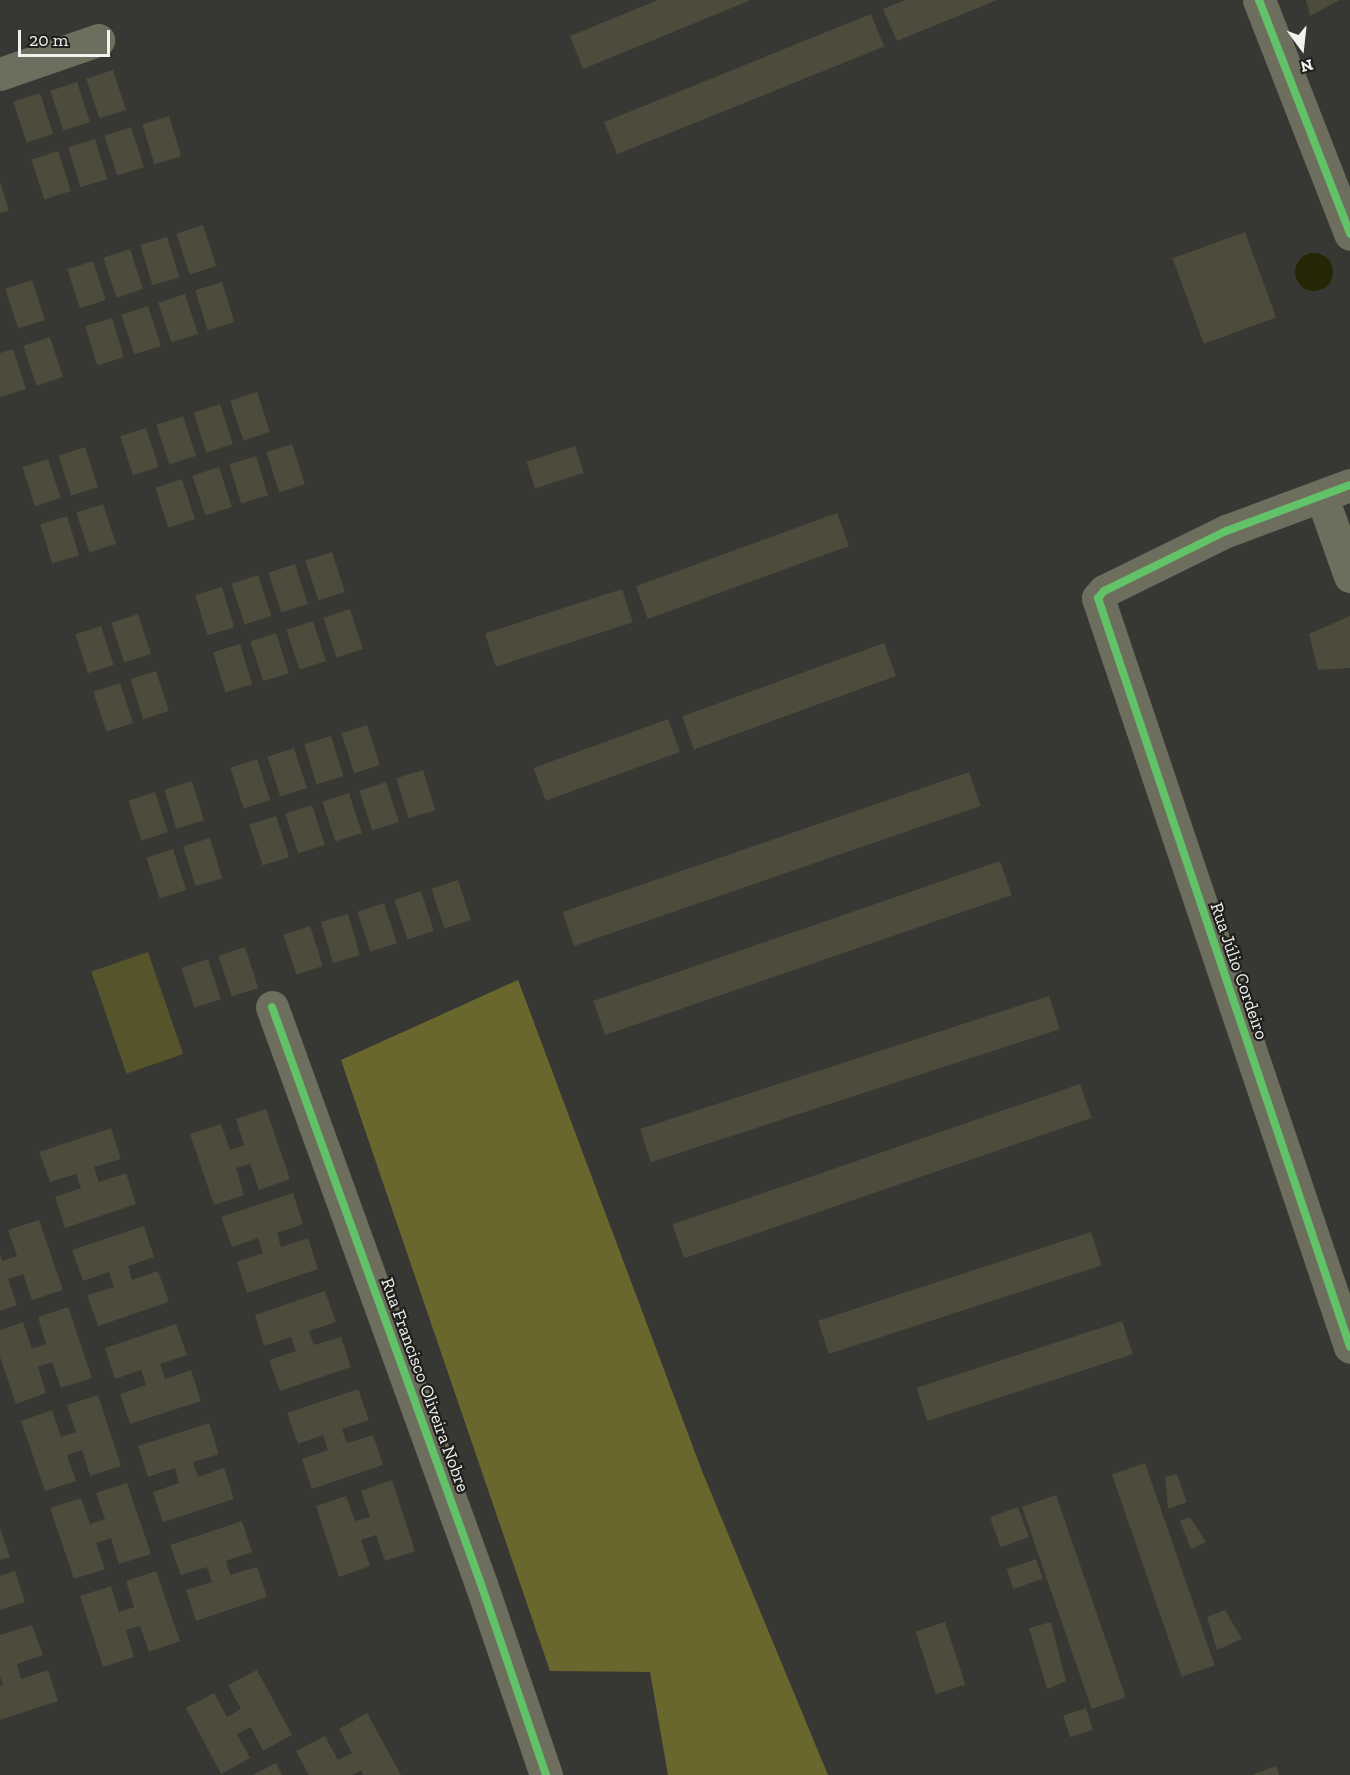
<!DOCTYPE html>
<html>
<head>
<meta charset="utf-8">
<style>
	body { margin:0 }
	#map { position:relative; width:1350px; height:1775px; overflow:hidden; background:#373734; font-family:"Zilla Slab",serif }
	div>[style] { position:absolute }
	.green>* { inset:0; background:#55542a; transform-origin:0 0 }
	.forest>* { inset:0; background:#69672e }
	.water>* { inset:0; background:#262505 }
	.round { border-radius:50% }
	.building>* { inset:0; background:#4c4b3c; transform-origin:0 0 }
	.minor>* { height:33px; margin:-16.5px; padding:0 16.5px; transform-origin:16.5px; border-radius:16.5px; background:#6e6e5f }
	.cycleway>* { height:8px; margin:-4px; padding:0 4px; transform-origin:4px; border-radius:4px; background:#61c268 }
	span { translate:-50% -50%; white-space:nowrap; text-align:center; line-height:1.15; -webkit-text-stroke:4.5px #1f1f1d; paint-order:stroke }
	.street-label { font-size:18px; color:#f1f1ed }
	.north { position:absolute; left:1272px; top:18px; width:60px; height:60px; -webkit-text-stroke:4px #1f1f1d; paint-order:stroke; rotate:165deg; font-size:16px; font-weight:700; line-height:24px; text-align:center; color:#f1f1ed }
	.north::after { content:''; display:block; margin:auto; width:21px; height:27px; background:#f1f1ed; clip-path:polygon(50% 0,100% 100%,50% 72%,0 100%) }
	.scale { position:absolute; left:18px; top:30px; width:92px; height:27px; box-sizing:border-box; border:3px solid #f1f1ed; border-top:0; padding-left:8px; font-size:18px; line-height:21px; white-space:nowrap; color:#f1f1ed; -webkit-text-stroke:4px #1f1f1d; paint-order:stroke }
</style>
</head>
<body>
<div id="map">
	<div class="green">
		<div style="left:148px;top:952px;width:108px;height:60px;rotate:71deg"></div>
	</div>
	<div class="forest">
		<div style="clip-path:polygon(518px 980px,702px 1471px,828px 1775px,668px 1775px,650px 1672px,550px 1671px,341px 1060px)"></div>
	</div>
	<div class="water">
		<div class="round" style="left:1295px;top:253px;width:38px;height:38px"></div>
	</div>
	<div class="building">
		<div style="clip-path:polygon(658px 0,751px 0,583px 69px,570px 36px)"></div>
		<div style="clip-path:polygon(905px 0,997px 0,897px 41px,883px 9px)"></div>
		<div style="clip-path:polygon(1306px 0,1340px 0,1310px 16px)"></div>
		<div style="left:871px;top:14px;width:35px;height:288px;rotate:68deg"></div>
		<div style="left:113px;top:70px;width:42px;height:28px;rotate:72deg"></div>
		<div style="left:77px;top:82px;width:42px;height:28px;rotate:72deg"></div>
		<div style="left:40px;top:93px;width:43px;height:28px;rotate:72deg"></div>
		<div style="left:169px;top:116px;width:42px;height:28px;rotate:73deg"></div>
		<div style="left:131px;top:127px;width:42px;height:28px;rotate:72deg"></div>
		<div style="left:95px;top:139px;width:42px;height:28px;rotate:73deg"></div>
		<div style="left:58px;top:151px;width:42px;height:28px;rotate:72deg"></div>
		<div style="clip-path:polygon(0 182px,9px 211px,0 213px)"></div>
		<div style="left:203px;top:225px;width:43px;height:28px;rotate:72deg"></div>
		<div style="left:1245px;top:232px;width:91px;height:77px;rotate:70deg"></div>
		<div style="left:167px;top:237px;width:42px;height:28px;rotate:73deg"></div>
		<div style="left:130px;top:249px;width:42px;height:28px;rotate:72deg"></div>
		<div style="left:93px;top:261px;width:41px;height:27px;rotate:72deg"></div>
		<div style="left:32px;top:280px;width:42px;height:28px;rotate:72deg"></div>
		<div style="left:222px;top:282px;width:42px;height:28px;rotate:73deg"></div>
		<div style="left:185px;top:294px;width:42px;height:28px;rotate:72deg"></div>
		<div style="left:148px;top:306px;width:42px;height:28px;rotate:72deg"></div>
		<div style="left:112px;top:318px;width:41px;height:28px;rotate:73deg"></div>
		<div style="left:50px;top:337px;width:42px;height:28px;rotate:72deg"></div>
		<div style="clip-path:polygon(13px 349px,26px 389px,0 397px,0 353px)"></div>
		<div style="left:257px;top:392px;width:42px;height:28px;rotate:72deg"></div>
		<div style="left:220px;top:404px;width:42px;height:28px;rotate:72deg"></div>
		<div style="left:183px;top:416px;width:42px;height:28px;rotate:72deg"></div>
		<div style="left:146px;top:428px;width:41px;height:27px;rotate:72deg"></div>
		<div style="left:292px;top:444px;width:42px;height:27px;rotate:72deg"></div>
		<div style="left:575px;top:446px;width:28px;height:51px;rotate:72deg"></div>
		<div style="left:85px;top:447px;width:42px;height:28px;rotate:72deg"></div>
		<div style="left:256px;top:456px;width:41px;height:28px;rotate:73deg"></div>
		<div style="left:48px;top:459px;width:41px;height:27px;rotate:72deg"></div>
		<div style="left:219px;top:467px;width:42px;height:28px;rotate:72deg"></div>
		<div style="left:182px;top:479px;width:42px;height:28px;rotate:72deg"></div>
		<div style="left:103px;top:504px;width:42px;height:28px;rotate:72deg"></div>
		<div style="left:837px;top:513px;width:35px;height:214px;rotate:70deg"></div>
		<div style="left:67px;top:516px;width:41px;height:28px;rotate:73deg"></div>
		<div style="left:332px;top:552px;width:42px;height:28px;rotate:72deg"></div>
		<div style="left:295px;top:564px;width:42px;height:28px;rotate:72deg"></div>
		<div style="left:258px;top:575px;width:43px;height:28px;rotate:72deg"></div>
		<div style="left:222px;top:587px;width:42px;height:28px;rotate:73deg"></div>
		<div style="left:622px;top:589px;width:35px;height:144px;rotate:72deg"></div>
		<div style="left:350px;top:609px;width:42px;height:28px;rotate:72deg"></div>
		<div style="left:138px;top:614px;width:42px;height:28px;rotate:72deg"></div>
		<div style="clip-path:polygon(1350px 616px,1350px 668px,1318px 670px,1309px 634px)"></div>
		<div style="left:313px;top:621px;width:42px;height:28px;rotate:72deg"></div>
		<div style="left:101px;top:626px;width:41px;height:27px;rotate:72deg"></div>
		<div style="left:276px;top:633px;width:42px;height:27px;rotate:72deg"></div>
		<div style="left:884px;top:643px;width:35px;height:215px;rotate:70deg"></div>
		<div style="left:240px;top:644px;width:42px;height:28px;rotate:73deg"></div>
		<div style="left:156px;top:671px;width:42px;height:27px;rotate:72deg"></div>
		<div style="left:120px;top:683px;width:42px;height:28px;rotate:72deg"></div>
		<div style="left:668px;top:719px;width:35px;height:143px;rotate:70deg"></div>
		<div style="left:367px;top:725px;width:42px;height:27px;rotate:72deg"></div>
		<div style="left:331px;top:736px;width:42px;height:28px;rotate:73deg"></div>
		<div style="left:294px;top:748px;width:42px;height:28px;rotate:72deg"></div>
		<div style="left:257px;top:759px;width:43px;height:28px;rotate:72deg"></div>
		<div style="left:423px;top:770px;width:42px;height:28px;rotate:73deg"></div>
		<div style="left:969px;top:772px;width:36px;height:430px;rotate:71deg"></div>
		<div style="left:192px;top:781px;width:41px;height:29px;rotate:73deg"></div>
		<div style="left:386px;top:782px;width:42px;height:28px;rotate:72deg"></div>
		<div style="left:155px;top:792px;width:42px;height:28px;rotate:72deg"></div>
		<div style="left:349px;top:793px;width:42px;height:28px;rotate:72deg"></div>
		<div style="left:312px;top:805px;width:42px;height:28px;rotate:72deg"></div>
		<div style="left:276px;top:816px;width:43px;height:28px;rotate:72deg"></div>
		<div style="left:210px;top:838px;width:42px;height:28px;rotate:73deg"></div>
		<div style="left:173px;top:849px;width:43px;height:28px;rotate:72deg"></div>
		<div style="left:1000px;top:861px;width:36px;height:430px;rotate:71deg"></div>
		<div style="left:458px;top:880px;width:42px;height:28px;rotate:72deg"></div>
		<div style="left:421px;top:891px;width:42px;height:28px;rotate:72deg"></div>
		<div style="left:384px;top:903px;width:42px;height:28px;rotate:72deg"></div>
		<div style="left:348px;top:914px;width:43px;height:28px;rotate:74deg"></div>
		<div style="left:310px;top:926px;width:42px;height:28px;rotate:72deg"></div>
		<div style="left:245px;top:947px;width:43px;height:28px;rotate:72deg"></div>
		<div style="left:208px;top:959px;width:42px;height:28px;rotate:72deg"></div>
		<div style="left:1049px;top:996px;width:35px;height:430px;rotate:72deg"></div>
		<div style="left:1080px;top:1084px;width:36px;height:431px;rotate:71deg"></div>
		<div style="clip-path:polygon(266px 1109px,290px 1179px,259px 1190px,250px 1164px,236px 1168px,244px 1195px,214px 1205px,190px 1134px,221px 1124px,230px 1150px,244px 1145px,236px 1119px)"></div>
		<div style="clip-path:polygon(111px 1128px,121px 1159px,94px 1167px,99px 1182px,126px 1173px,136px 1204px,65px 1228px,55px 1197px,81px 1188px,76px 1174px,50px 1182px,39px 1152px)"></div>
		<div style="clip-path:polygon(293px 1193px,303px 1224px,277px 1233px,281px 1247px,308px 1238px,318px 1269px,247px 1293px,237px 1262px,263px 1253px,258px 1238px,232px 1247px,221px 1217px)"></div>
		<div style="clip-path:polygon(39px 1220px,63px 1290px,32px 1300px,23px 1274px,8px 1279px,17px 1305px,0 1311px,0 1255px,2px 1261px,17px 1256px,8px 1230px)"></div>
		<div style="clip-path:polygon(144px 1226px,154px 1257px,128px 1266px,132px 1280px,158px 1271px,169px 1302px,98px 1326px,87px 1295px,114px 1287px,109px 1272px,83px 1281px,72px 1250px)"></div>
		<div style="left:1091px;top:1232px;width:35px;height:287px;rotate:72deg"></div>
		<div style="clip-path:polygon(325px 1291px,336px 1322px,309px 1331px,314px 1345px,341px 1337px,351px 1367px,280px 1391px,269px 1360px,296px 1351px,291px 1337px,264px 1346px,255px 1315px)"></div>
		<div style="clip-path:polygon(68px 1307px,92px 1378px,61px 1388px,52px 1362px,38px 1367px,46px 1393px,16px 1404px,0 1357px,0 1330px,23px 1322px,32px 1349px,46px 1344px,38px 1317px)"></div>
		<div style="left:1122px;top:1321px;width:35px;height:216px;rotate:72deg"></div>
		<div style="clip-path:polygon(176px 1324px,187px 1355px,160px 1364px,165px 1379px,191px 1370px,201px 1401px,130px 1424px,120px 1394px,146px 1385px,141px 1370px,115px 1379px,105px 1348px)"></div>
		<div style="clip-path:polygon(358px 1389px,369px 1420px,342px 1429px,347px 1443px,373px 1435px,383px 1465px,312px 1489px,302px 1459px,328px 1450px,323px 1435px,298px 1444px,287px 1413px)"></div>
		<div style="clip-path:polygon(98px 1395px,121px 1466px,90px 1476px,82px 1450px,67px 1455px,76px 1481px,45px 1491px,21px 1421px,52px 1410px,61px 1437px,76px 1432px,67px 1405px)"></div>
		<div style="clip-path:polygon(209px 1423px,219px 1454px,193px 1462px,198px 1477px,224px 1468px,234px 1499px,163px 1522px,153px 1492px,179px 1483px,175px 1468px,148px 1477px,138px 1446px)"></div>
		<div style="left:1145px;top:1463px;width:214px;height:35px;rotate:71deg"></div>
		<div style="clip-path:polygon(1177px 1474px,1187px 1502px,1168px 1509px,1165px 1477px)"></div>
		<div style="clip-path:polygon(392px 1480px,415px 1551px,385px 1561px,376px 1535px,361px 1540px,370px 1566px,339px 1577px,316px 1506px,346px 1496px,355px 1521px,370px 1517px,361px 1491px)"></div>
		<div style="clip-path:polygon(127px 1483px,151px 1554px,119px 1564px,111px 1538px,96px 1543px,105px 1569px,74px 1579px,50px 1508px,81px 1498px,90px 1524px,105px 1519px,96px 1493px)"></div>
		<div style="left:1056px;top:1495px;width:214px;height:36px;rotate:71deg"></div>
		<div style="left:1018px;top:1507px;width:32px;height:30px;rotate:70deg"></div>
		<div style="clip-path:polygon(1190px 1517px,1206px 1542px,1191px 1549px,1180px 1521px)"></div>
		<div style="clip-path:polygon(242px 1521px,252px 1552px,226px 1561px,230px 1575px,257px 1567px,267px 1597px,196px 1621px,186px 1590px,212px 1582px,207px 1567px,181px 1575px,170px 1545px)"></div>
		<div style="clip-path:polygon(0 1528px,10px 1557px,0 1560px)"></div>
		<div style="left:1036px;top:1559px;width:21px;height:31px;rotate:71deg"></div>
		<div style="clip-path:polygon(15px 1571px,25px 1602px,0 1610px,0 1576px)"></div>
		<div style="clip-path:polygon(156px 1571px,180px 1641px,149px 1652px,140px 1626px,126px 1630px,134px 1657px,103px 1667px,80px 1596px,111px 1586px,119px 1612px,134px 1607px,126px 1581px)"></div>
		<div style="clip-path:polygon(1225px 1610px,1242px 1639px,1217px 1650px,1207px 1617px)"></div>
		<div style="left:945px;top:1622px;width:66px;height:31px;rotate:72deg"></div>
		<div style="clip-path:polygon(1051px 1622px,1066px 1681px,1047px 1689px,1029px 1628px)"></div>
		<div style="clip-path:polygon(32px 1625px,43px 1655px,17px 1664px,21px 1679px,48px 1670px,58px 1701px,0 1720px,0 1686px,3px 1685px,0 1676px,0 1635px)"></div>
		<div style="clip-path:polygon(257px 1670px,292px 1735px,263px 1751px,251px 1727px,237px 1734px,250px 1758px,221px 1774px,186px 1708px,214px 1693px,227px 1717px,241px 1709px,228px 1685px)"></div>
		<div style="left:1086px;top:1708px;width:23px;height:24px;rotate:72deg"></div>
		<div style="clip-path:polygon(367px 1713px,401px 1775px,363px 1775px,361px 1770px,352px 1775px,309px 1775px,296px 1751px,325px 1736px,338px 1760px,352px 1753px,339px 1729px)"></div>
		<div style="clip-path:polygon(276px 1763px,282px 1775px,253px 1775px)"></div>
		<div style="clip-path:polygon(1276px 1766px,1279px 1775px,1252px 1775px)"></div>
	</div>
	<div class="minor">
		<div style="left:1259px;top:0;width:251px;rotate:68.7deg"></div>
		<div style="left:0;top:74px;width:104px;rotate:-19.1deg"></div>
		<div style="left:1350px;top:485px;width:132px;rotate:159.6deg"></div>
		<div style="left:1226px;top:531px;width:136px;rotate:153.8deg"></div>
		<div style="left:1104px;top:591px;width:9px;rotate:131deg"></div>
		<div style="left:1098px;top:598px;width:790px;rotate:71.4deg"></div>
		<div style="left:1322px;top:497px;width:84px;rotate:70.5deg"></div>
		<div style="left:272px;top:1007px;width:614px;rotate:70.09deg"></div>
		<div style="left:481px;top:1584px;width:202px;rotate:71.2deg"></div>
	</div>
	<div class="cycleway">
		<div style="left:1259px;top:0;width:251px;rotate:68.7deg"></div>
		<div style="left:1350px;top:485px;width:132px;rotate:159.6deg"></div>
		<div style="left:1226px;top:531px;width:136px;rotate:153.8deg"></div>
		<div style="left:1104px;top:591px;width:9px;rotate:131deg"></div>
		<div style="left:1098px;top:598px;width:790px;rotate:71.4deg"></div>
		<div style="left:272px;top:1007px;width:614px;rotate:70.09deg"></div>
		<div style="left:481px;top:1584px;width:202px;rotate:71.2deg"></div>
	</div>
	<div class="street-label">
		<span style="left:1239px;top:971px;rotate:71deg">Rua Júlio Cordeiro</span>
		<span style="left:425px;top:1385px;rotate:70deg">Rua Francisco Oliveira Nobre</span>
	</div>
	<div class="north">N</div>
	<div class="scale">20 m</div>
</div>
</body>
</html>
